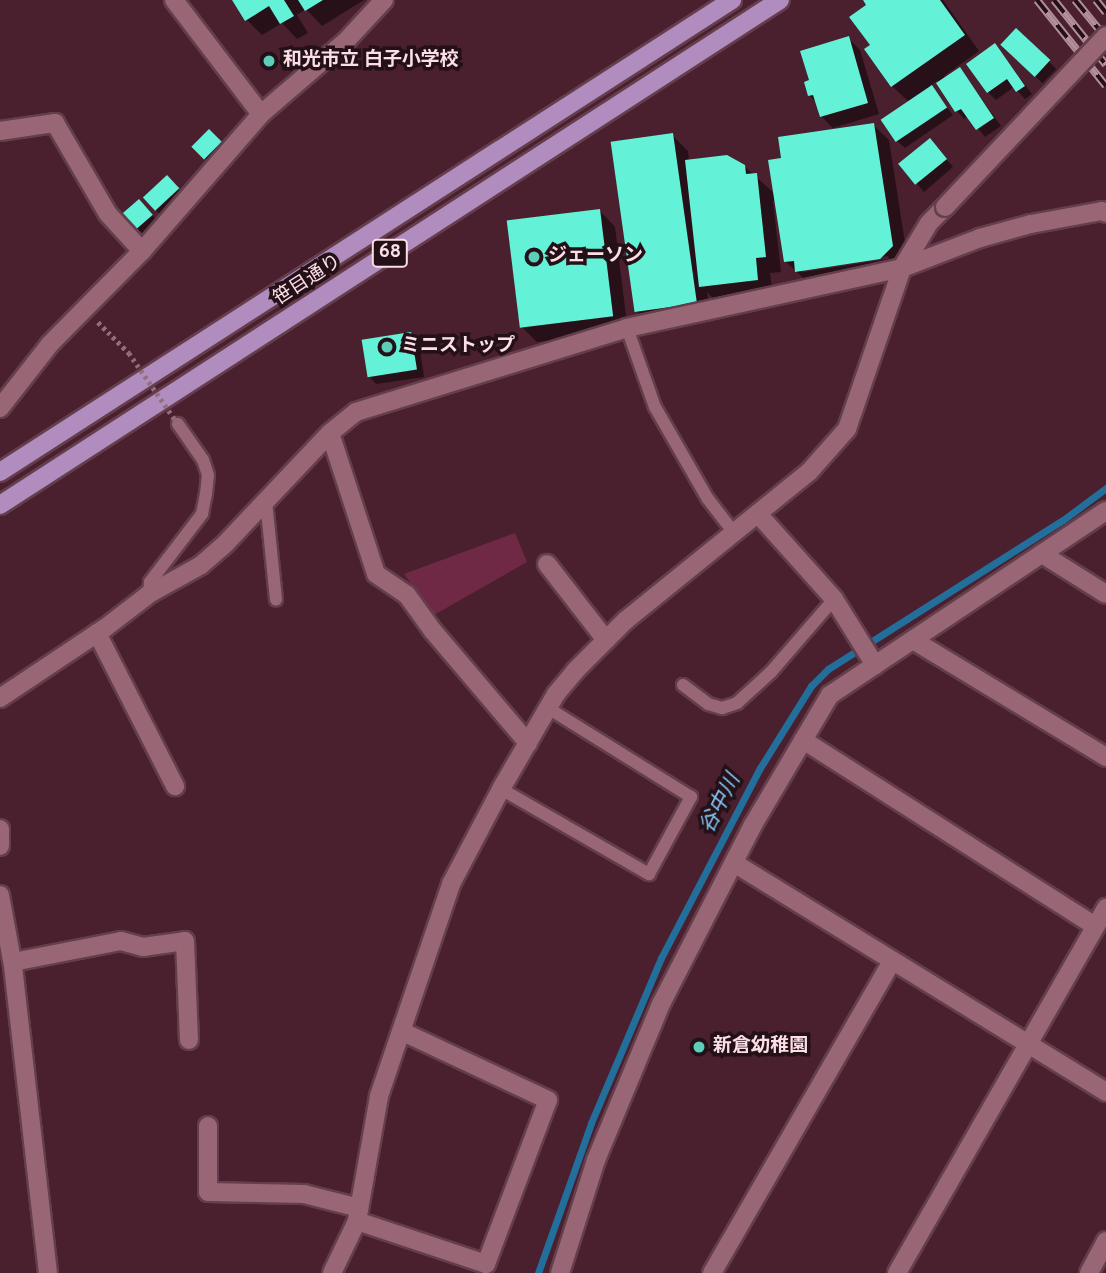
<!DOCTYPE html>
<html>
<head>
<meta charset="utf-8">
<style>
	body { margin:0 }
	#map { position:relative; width:1106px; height:1273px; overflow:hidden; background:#4a1f2e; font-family:Overpass,"Noto Sans JP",sans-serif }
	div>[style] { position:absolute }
	.green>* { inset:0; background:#702944 }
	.shadow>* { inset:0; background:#0007; transform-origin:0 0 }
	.stream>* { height:7px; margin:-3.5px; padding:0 3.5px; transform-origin:3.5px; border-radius:3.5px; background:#226f9c }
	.building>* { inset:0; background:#63f1d8; transform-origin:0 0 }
	.path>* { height:4.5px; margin-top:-2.25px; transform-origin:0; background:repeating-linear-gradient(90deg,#936d79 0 3.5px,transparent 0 7px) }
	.roads { filter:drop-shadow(2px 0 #643e4c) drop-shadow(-2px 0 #643e4c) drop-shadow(0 2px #643e4c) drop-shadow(0 -2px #643e4c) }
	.lane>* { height:12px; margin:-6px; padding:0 6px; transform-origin:6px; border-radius:6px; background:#996676 }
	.street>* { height:18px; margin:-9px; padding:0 9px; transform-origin:9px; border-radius:9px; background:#996676 }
	.primary>* { height:18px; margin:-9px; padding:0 9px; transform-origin:9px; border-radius:9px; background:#b08cbf }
	.rail>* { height:8px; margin-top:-4px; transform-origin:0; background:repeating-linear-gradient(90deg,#241017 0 16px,#b38f9a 0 32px); box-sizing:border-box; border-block:2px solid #b38f9a }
	.path-bridge>* { height:4.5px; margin-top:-2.25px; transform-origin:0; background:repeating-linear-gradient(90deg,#936d79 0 3.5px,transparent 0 7px) }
	.bridges { filter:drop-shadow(2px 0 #643e4c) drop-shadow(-2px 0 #643e4c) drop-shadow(0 2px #643e4c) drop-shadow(0 -2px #643e4c) }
	.street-bridge>* { height:18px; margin:-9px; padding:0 9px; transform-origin:9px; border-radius:9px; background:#996676 }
	.dots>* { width:19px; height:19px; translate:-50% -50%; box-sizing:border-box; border:4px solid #241017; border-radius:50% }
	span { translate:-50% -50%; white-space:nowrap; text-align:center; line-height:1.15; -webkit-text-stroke:7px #241017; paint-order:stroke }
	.shield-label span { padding:2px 5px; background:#241017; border:2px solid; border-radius:5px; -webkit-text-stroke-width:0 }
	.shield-label { font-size:18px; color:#fcdee6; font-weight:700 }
	.poi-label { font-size:19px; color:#fcdee6; font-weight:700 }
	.left { translate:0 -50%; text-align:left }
	.street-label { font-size:19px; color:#fcdee6 }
	.water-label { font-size:21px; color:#84c7f6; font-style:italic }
</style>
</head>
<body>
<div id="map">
	<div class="green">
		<div style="clip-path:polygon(515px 533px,527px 562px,434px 615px,404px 574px)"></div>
	</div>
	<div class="shadow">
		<div style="clip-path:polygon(234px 0,364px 0,322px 26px,306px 9px,297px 15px,308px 33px,297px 39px,282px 23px,262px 35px,246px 19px)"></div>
		<div style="clip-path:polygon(865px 0,943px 0,979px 51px,944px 76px,946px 79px,960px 69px,1001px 126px,985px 137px,968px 116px,964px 119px,957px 111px,937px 81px,930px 86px,953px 115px,905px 148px,897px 141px,910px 103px,892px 86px,872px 46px,869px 5px)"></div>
		<div style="left:1016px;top:30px;width:56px;height:20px;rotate:44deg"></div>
		<div style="clip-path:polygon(848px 38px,860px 50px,879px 114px,833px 128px,821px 116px,817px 103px,809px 95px)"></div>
		<div style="clip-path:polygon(995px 45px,1032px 94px,1025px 99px,1014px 87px,996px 100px,988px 92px)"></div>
		<div style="clip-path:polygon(evenodd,873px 125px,889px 140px,908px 262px,813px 287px,785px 261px,776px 200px,773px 201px,781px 272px,770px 273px,773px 295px,717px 302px,707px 292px,711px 318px,652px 326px,636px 310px,672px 135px,688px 151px,689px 161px,744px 166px,775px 194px,783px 159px,873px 125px,888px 256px,889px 259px,803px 272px,800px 269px,888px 256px)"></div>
		<div style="left:209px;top:131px;width:33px;height:22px;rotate:46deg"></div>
		<div style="clip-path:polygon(937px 148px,953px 167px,924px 192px,900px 164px)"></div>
		<div style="clip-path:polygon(167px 177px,189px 201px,167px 221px,155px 209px)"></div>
		<div style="clip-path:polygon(600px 211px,615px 227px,628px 332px,537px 342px,521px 326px)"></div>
		<div style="clip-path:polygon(150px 213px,164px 227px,148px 241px,137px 229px)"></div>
		<div style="clip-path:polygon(411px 334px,419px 342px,424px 377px,376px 384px,369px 376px)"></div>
	</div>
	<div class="stream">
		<div style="left:538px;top:1273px;width:159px;rotate:-70.5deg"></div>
		<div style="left:591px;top:1123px;width:179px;rotate:-67deg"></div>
		<div style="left:661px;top:958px;width:214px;rotate:-62.5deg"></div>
		<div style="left:760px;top:768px;width:97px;rotate:-58.1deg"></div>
		<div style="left:811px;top:686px;width:24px;rotate:-45deg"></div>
		<div style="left:828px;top:669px;width:278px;rotate:-32.4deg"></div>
		<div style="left:1063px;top:520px;width:54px;rotate:-36.7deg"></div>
	</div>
	<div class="building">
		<div style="clip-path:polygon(232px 0,284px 0,294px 16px,280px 24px,269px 6px,245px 21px)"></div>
		<div style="clip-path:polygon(298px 0,323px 0,305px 11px)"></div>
		<div style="clip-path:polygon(863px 0,940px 0,965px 35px,891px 87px,864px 49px,870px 45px,849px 17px,866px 5px)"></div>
		<div style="left:1016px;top:28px;width:47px;height:23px;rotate:43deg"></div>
		<div style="clip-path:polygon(849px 36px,868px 103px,820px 117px,813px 95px,808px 96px,804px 82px,809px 80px,800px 51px)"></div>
		<div style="clip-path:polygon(995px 43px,1025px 86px,1016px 92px,1007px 79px,987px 93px,966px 64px)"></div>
		<div style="clip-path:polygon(960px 67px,994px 118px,976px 130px,961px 109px,955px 112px,936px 83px)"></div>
		<div style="left:932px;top:85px;width:27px;height:62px;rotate:56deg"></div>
		<div style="clip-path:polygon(874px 123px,893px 246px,880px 259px,795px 272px,794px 261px,784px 262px,768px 160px,781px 158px,778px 137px)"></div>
		<div style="left:209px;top:129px;width:18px;height:25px;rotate:45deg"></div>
		<div style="left:673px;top:133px;width:172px;height:63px;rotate:82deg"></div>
		<div style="left:930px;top:138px;width:27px;height:41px;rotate:51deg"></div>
		<div style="clip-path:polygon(727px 155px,745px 165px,746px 174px,757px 173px,766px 257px,756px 258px,758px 280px,699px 287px,685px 160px)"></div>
		<div style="left:167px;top:175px;width:18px;height:33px;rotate:47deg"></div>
		<div style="left:139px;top:199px;width:21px;height:24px;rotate:49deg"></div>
		<div style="left:600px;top:209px;width:108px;height:94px;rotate:83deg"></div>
		<div style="left:411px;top:332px;width:38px;height:50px;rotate:81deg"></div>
	</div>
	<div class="path">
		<div style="left:98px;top:322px;width:44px;rotate:45deg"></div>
	</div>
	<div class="roads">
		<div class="lane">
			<div style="left:627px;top:328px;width:84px;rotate:70.5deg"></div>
			<div style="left:655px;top:407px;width:106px;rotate:60.1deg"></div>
			<div style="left:708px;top:499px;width:44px;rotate:52.4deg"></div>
			<div style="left:266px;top:501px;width:99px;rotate:84.2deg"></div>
			<div style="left:149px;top:594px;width:12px;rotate:-85deg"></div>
			<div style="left:150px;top:582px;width:86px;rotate:-52.6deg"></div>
			<div style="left:202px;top:514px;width:20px;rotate:-79deg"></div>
			<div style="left:206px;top:494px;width:19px;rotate:-84deg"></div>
			<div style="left:208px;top:475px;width:16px;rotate:-108deg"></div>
			<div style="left:203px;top:460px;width:44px;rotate:-124.8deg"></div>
			<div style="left:683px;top:685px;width:31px;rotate:37deg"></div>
			<div style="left:708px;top:704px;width:15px;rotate:16deg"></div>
			<div style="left:722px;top:708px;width:16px;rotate:-18deg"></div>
			<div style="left:737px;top:703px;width:46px;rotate:-42.4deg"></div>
			<div style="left:771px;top:672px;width:96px;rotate:-49.2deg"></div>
			<div style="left:501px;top:789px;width:171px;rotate:29.9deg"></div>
			<div style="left:649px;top:874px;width:88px;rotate:-61.4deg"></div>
			<div style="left:691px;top:797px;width:168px;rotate:-148.1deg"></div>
		</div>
		<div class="street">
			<div style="left:174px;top:0;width:143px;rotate:52.7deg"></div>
			<div style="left:0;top:131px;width:56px;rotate:-8.3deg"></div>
			<div style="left:55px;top:123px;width:105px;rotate:59.8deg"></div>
			<div style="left:108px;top:214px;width:50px;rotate:47.4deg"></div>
			<div style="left:0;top:408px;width:81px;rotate:-52deg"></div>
			<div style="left:50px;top:344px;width:131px;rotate:-45.3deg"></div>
			<div style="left:142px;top:251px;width:181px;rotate:-49deg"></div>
			<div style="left:261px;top:114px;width:112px;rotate:-40.7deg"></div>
			<div style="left:346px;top:41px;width:56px;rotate:-47.2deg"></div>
			<div style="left:330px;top:433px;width:148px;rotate:71.9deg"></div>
			<div style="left:376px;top:574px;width:37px;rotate:34deg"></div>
			<div style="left:407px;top:595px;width:44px;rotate:54.2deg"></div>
			<div style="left:433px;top:631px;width:147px;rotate:49.7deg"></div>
			<div style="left:759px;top:515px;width:113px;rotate:48.2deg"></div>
			<div style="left:834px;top:599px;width:78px;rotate:58.2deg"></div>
			<div style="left:1042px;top:554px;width:75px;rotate:32deg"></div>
			<div style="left:547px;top:564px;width:96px;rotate:52.2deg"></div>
			<div style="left:97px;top:633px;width:172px;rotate:63deg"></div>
			<div style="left:913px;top:640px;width:226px;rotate:31.2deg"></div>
			<div style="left:0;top:698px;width:126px;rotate:-33.7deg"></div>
			<div style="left:105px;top:628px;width:56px;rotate:-37.7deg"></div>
			<div style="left:149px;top:594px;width:60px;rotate:-29.1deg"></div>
			<div style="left:201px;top:565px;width:33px;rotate:-41deg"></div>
			<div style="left:226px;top:543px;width:151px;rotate:-46.6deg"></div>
			<div style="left:330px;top:433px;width:33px;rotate:-39deg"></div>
			<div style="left:356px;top:412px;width:284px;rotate:-17.2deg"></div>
			<div style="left:627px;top:328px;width:281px;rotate:-12.3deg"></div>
			<div style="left:902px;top:268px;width:84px;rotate:-21deg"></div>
			<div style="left:980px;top:238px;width:53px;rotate:-15.4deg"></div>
			<div style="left:1031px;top:224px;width:72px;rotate:-10.4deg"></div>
			<div style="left:1102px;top:211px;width:4px;rotate:27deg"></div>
			<div style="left:803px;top:740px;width:346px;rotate:32.5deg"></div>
			<div style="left:0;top:829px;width:17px;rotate:90deg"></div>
			<div style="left:734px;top:863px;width:437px;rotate:31.6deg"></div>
			<div style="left:0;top:895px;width:72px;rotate:79.6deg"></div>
			<div style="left:13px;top:966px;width:309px;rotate:83.5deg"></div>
			<div style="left:13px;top:962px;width:110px;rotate:-11deg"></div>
			<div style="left:121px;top:941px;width:23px;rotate:15deg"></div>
			<div style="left:143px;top:947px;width:42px;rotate:-8.1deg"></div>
			<div style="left:185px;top:941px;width:99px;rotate:87.7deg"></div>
			<div style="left:208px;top:1126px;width:66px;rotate:90deg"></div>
			<div style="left:208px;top:1192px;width:96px;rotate:1.2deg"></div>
			<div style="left:304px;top:1194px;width:57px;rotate:14.3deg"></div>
			<div style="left:357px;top:1221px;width:136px;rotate:18.4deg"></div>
			<div style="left:486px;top:1264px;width:175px;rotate:-69.3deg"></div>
			<div style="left:548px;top:1100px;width:162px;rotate:-154.9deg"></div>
			<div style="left:332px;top:1273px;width:58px;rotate:-64.3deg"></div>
			<div style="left:357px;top:1221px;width:127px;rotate:-80deg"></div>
			<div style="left:379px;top:1096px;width:224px;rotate:-71.2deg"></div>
			<div style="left:451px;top:884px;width:107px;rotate:-62.2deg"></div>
			<div style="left:501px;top:789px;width:110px;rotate:-59.9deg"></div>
			<div style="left:556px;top:694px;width:30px;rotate:-50deg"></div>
			<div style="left:575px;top:671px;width:72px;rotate:-45deg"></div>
			<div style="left:626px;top:620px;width:235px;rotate:-39deg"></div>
			<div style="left:809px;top:472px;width:57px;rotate:-48.5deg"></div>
			<div style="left:847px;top:429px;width:170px;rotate:-71.1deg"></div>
			<div style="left:902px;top:268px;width:52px;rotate:-59deg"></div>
			<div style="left:929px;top:223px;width:23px;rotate:-45deg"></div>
			<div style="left:560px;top:1273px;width:119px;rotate:-72.3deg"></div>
			<div style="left:596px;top:1160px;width:169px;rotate:-67.4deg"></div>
			<div style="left:661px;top:1004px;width:201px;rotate:-62.8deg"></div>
			<div style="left:753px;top:825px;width:151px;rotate:-59.4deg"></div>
			<div style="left:830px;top:695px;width:332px;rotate:-33.7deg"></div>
			<div style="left:712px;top:1273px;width:360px;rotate:-60deg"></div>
			<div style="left:897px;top:1273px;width:421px;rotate:-60.2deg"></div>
			<div style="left:1089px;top:1273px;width:36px;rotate:-62deg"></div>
		</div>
		<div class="primary">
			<div style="left:0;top:472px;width:871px;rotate:-32.81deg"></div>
			<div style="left:0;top:505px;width:929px;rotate:-32.92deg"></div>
		</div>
	</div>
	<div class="rail">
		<div style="left:1037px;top:0;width:110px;rotate:51.3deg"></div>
		<div style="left:1054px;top:0;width:83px;rotate:51.3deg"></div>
		<div style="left:1075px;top:0;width:49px;rotate:50.8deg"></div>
		<div style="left:1096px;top:0;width:16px;rotate:52deg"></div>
	</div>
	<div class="path-bridge">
		<div style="left:129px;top:353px;width:86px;rotate:55.4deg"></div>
	</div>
	<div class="bridges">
		<div class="street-bridge">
			<div style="left:945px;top:207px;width:235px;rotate:-46.7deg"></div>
		</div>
	</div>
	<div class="dots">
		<div style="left:269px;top:61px;background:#5dceb9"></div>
		<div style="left:534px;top:257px;background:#5dceb9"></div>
		<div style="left:387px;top:347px;background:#5dceb9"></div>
		<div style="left:699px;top:1047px;background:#5dceb9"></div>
	</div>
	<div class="shield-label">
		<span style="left:390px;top:253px">68</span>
	</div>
	<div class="poi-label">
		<span class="left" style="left:283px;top:61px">和光市立 白子小学校</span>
		<span class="left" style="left:548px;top:257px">ジェーソン</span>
		<span class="left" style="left:401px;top:347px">ミニストップ</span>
		<span class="left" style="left:713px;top:1047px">新倉幼稚園</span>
	</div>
	<div class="street-label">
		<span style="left:308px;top:281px;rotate:-33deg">笹目通り</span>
	</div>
	<div class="water-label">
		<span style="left:721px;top:804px;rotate:-63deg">谷中川</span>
	</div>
</div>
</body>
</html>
